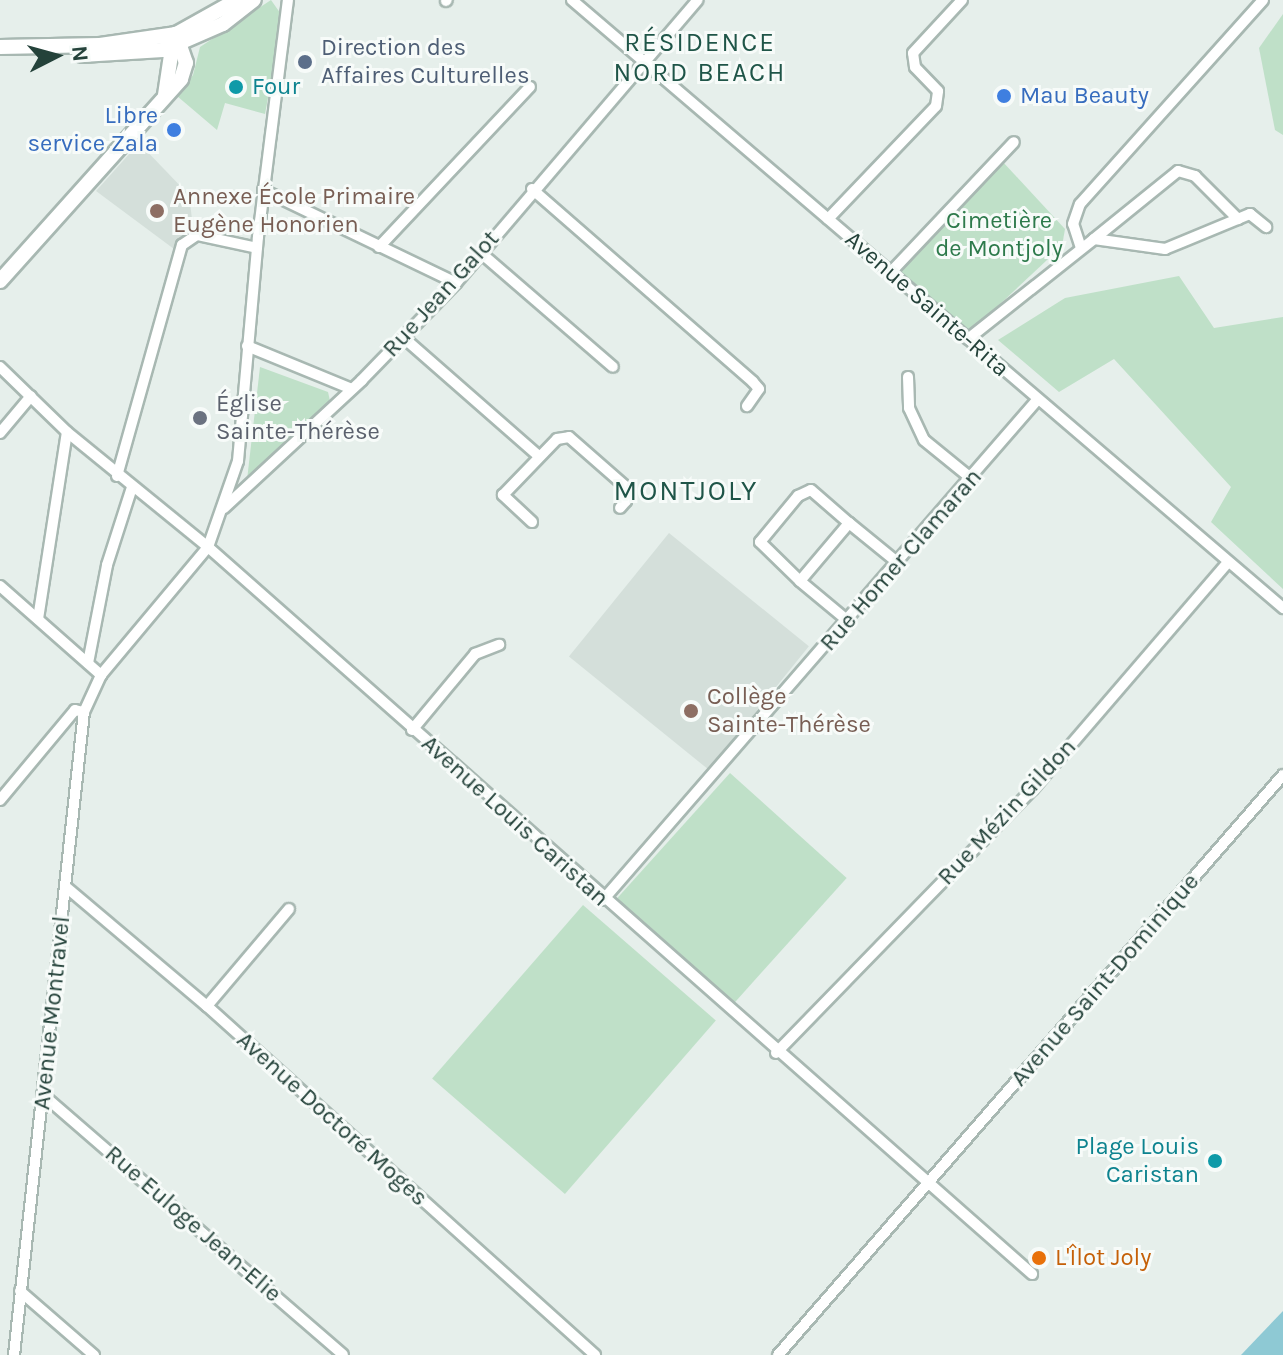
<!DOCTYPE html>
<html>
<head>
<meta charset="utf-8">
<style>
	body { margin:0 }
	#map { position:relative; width:1283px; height:1355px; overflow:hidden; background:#e6efeb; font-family:Karla,sans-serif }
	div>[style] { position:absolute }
	.built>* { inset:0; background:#d4dfda; transform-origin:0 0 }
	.green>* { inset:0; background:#bfe0c8; transform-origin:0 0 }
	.water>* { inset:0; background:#8ec9d4 }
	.roads { filter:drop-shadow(2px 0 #a8b8b2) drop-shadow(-2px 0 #a8b8b2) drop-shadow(0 2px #a8b8b2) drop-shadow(0 -2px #a8b8b2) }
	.street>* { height:10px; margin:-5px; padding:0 5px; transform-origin:5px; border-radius:5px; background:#fff }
	.secondary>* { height:14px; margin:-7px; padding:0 7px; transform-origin:7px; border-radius:7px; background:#fff }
	.dots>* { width:22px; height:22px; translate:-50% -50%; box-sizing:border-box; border:4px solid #f7fbf9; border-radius:50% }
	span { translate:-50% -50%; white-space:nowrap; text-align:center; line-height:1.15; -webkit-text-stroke:6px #f7fbf9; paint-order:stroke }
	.service-label { font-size:24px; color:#4e5e75 }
	.left { translate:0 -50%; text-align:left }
	.culture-label { font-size:24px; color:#0d838f }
	.right { translate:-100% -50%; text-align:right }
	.shop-label { font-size:24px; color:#366cbe }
	.education-label { font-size:24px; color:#785e54 }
	.park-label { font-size:24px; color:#2d7a4b }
	.street-label { font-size:24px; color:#24423a }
	.worship-label { font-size:24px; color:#5b616d }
	.food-label { font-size:24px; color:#c56008 }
	.neighbourhood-label { font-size:26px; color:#1f5548; letter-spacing:2px }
	.quarter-label { font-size:28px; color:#1f5548; letter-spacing:2px }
	.north { position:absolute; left:16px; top:16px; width:80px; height:80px; -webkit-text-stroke:6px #f7fbf9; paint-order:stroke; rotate:84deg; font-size:22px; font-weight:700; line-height:32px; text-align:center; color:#24423a }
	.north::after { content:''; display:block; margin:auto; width:28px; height:36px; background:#24423a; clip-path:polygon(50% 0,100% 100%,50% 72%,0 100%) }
</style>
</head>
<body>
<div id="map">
	<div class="built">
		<div style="clip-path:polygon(139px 143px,189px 195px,193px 227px,174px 249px,96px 191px)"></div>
		<div style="left:669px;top:533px;width:180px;height:159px;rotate:39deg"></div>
	</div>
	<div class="green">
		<div style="clip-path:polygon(271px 0,283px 17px,265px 114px,225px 103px,217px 130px,177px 96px,193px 75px,200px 47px)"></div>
		<div style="clip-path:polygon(1283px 14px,1283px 135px,1275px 130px,1259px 48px)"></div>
		<div style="clip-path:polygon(1002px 161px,1065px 229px,1062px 246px,969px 333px,893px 271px)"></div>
		<div style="clip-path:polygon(1179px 276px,1214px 328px,1283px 317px,1283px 589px,1211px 522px,1231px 487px,1114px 359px,1059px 392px,998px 340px,1065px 298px)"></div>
		<div style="clip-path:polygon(260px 367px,328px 392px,330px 401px,247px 480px)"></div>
		<div style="left:730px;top:773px;width:157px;height:169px;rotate:42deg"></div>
		<div style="left:583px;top:905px;width:176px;height:230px;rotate:41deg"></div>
	</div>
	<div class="water">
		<div style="clip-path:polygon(1283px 1311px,1283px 1355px,1241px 1355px)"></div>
	</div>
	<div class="roads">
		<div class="street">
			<div style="left:572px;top:0;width:936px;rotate:40.53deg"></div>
			<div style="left:446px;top:1px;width:1px;rotate:-45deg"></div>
			<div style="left:532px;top:189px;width:293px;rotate:41.1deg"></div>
			<div style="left:753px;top:382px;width:9px;rotate:49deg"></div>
			<div style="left:759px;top:389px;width:21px;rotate:125deg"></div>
			<div style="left:263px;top:190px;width:214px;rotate:25.7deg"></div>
			<div style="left:828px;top:219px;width:156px;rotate:-46.3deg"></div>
			<div style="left:936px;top:106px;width:15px;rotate:-82deg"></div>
			<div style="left:938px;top:91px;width:33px;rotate:-134deg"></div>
			<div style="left:915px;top:67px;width:14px;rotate:-98deg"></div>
			<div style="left:913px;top:53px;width:72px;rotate:-47.2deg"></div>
			<div style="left:1094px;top:239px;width:108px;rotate:-39deg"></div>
			<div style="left:1178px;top:171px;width:18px;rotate:16deg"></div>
			<div style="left:1195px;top:176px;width:61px;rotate:45deg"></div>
			<div style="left:379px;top:247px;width:220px;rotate:-46.7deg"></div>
			<div style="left:1081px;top:248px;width:25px;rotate:-108deg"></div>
			<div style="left:1073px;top:224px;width:21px;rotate:-71deg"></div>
			<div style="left:1080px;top:204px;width:274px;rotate:-48.1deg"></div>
			<div style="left:481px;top:253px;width:174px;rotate:40.8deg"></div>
			<div style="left:890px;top:273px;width:180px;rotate:-46.6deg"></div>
			<div style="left:404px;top:338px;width:179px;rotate:41.2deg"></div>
			<div style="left:968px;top:339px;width:161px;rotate:-38.4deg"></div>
			<div style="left:1094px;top:239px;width:72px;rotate:8deg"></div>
			<div style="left:1165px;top:249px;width:92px;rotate:-22.4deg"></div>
			<div style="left:1250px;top:214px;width:21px;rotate:39deg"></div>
			<div style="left:247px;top:346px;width:113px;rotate:22.3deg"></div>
			<div style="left:0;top:367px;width:93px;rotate:44.1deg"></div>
			<div style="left:67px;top:432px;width:182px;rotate:39.2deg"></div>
			<div style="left:208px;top:547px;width:1099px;rotate:41.42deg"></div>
			<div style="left:908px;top:377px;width:31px;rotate:88deg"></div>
			<div style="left:909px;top:408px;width:35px;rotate:65deg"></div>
			<div style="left:924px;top:440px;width:62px;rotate:39.1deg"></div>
			<div style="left:0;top:433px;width:48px;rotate:-50deg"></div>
			<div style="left:117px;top:476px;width:240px;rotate:-74.3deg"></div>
			<div style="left:182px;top:245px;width:18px;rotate:-34deg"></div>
			<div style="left:197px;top:235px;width:61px;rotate:12.2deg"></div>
			<div style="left:224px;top:508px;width:188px;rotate:-42.8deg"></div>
			<div style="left:362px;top:380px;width:135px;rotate:-45.9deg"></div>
			<div style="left:456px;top:283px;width:372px;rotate:-49.5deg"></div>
			<div style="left:532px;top:522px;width:40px;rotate:-137deg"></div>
			<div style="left:503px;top:495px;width:78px;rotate:-46deg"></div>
			<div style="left:557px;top:439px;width:12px;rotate:-9deg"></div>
			<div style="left:569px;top:437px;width:74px;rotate:41.2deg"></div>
			<div style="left:625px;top:486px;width:15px;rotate:86deg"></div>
			<div style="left:626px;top:501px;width:9px;rotate:131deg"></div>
			<div style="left:800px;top:581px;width:56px;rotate:-135.7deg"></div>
			<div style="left:760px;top:542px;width:60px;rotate:-50.4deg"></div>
			<div style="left:798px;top:496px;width:14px;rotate:-25deg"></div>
			<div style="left:811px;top:490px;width:50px;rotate:41deg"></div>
			<div style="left:0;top:586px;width:135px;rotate:41.4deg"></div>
			<div style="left:38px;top:619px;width:189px;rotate:-81.2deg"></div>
			<div style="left:848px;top:621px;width:62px;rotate:-140.2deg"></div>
			<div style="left:800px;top:581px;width:76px;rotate:-49.8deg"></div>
			<div style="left:849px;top:523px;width:62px;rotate:39.1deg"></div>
			<div style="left:88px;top:663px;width:100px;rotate:-79deg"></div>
			<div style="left:107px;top:565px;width:82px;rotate:-72.2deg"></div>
			<div style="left:412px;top:730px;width:99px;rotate:-50.3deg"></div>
			<div style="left:475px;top:654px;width:26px;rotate:-21deg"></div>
			<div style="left:0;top:800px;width:117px;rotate:-50.2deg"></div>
			<div style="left:75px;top:710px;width:9px;rotate:13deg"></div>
			<div style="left:66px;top:887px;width:185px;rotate:40.2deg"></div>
			<div style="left:207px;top:1006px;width:522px;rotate:41.97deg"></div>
			<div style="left:603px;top:900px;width:663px;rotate:-49.03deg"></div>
			<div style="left:207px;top:1006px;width:127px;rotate:-49.8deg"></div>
			<div style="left:776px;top:1053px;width:368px;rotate:-45.8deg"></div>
			<div style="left:1033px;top:789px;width:299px;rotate:-49.3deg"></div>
			<div style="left:42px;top:1094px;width:398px;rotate:40.9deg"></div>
			<div style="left:20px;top:1291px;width:98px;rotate:40.9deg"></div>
			<div style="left:14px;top:1355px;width:647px;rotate:-83.79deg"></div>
			<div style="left:84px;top:712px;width:41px;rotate:-65.3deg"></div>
			<div style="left:101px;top:675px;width:167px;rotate:-50.1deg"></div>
			<div style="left:208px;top:547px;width:91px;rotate:-70.8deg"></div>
			<div style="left:238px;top:461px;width:225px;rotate:-84.9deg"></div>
			<div style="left:258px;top:237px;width:239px;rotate:-82.8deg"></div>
			<div style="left:778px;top:1355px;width:769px;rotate:-48.95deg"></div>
		</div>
		<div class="secondary">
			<div style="left:0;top:47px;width:100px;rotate:-1.1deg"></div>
			<div style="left:100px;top:45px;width:77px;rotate:-8.2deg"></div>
			<div style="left:176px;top:34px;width:70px;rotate:-29.1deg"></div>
			<div style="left:82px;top:55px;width:81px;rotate:-3.5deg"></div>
			<div style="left:163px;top:50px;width:65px;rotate:-23.4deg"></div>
			<div style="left:223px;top:24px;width:39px;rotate:-38deg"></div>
			<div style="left:165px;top:95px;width:40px;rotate:-81.5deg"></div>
			<div style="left:171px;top:55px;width:14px;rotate:-56deg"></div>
			<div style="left:0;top:281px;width:271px;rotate:-48.1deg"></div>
			<div style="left:181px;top:79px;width:17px;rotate:-73deg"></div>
			<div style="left:186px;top:63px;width:31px;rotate:-109deg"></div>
		</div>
	</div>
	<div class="dots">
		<div style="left:305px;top:62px;background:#5c6f8a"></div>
		<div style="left:236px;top:87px;background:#0f9aa8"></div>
		<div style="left:1004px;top:96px;background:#3f7fe0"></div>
		<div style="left:174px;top:130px;background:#3f7fe0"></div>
		<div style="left:157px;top:211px;background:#8d6e63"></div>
		<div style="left:200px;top:418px;background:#6b7280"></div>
		<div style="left:691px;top:711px;background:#8d6e63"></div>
		<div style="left:1215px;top:1161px;background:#0f9aa8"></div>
		<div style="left:1039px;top:1258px;background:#e8710a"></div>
	</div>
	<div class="service-label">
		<span class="left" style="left:321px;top:62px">Direction des<br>Affaires Culturelles</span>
	</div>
	<div class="culture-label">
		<span class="left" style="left:252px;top:87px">Four</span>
		<span class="right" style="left:1199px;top:1161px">Plage Louis<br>Caristan</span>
	</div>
	<div class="shop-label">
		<span class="left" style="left:1020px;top:96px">Mau Beauty</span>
		<span class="right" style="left:158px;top:130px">Libre<br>service Zala</span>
	</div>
	<div class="education-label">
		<span class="left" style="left:173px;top:211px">Annexe École Primaire<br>Eugène Honorien</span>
		<span class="left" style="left:707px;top:711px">Collège<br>Sainte-Thérèse</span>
	</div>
	<div class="park-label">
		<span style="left:999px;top:235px">Cimetière<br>de Montjoly</span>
	</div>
	<div class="street-label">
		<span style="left:441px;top:294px;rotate:-48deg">Rue Jean Galot</span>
		<span style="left:927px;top:304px;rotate:41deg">Avenue Sainte-Rita</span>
		<span style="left:901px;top:560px;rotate:-49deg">Rue Homer Clamaran</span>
		<span style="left:1007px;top:812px;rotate:-47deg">Rue Mézin Gildon</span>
		<span style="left:515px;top:821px;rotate:42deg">Avenue Louis Caristan</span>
		<span style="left:1105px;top:980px;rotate:-49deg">Avenue Saint-Dominique</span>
		<span style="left:52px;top:1013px;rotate:-84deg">Avenue Montravel</span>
		<span style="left:332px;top:1119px;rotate:42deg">Avenue Doctoré Moges</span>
		<span style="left:193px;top:1224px;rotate:41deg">Rue Euloge Jean-Elie</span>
	</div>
	<div class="worship-label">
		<span class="left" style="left:216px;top:418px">Église<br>Sainte-Thérèse</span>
	</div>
	<div class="food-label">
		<span class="left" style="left:1055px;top:1258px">L'Îlot Joly</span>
	</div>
	<div class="neighbourhood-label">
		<span style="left:700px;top:58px">RÉSIDENCE<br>NORD BEACH</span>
	</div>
	<div class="quarter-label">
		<span style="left:686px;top:491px">MONTJOLY</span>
	</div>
	<div class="north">N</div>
</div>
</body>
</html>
